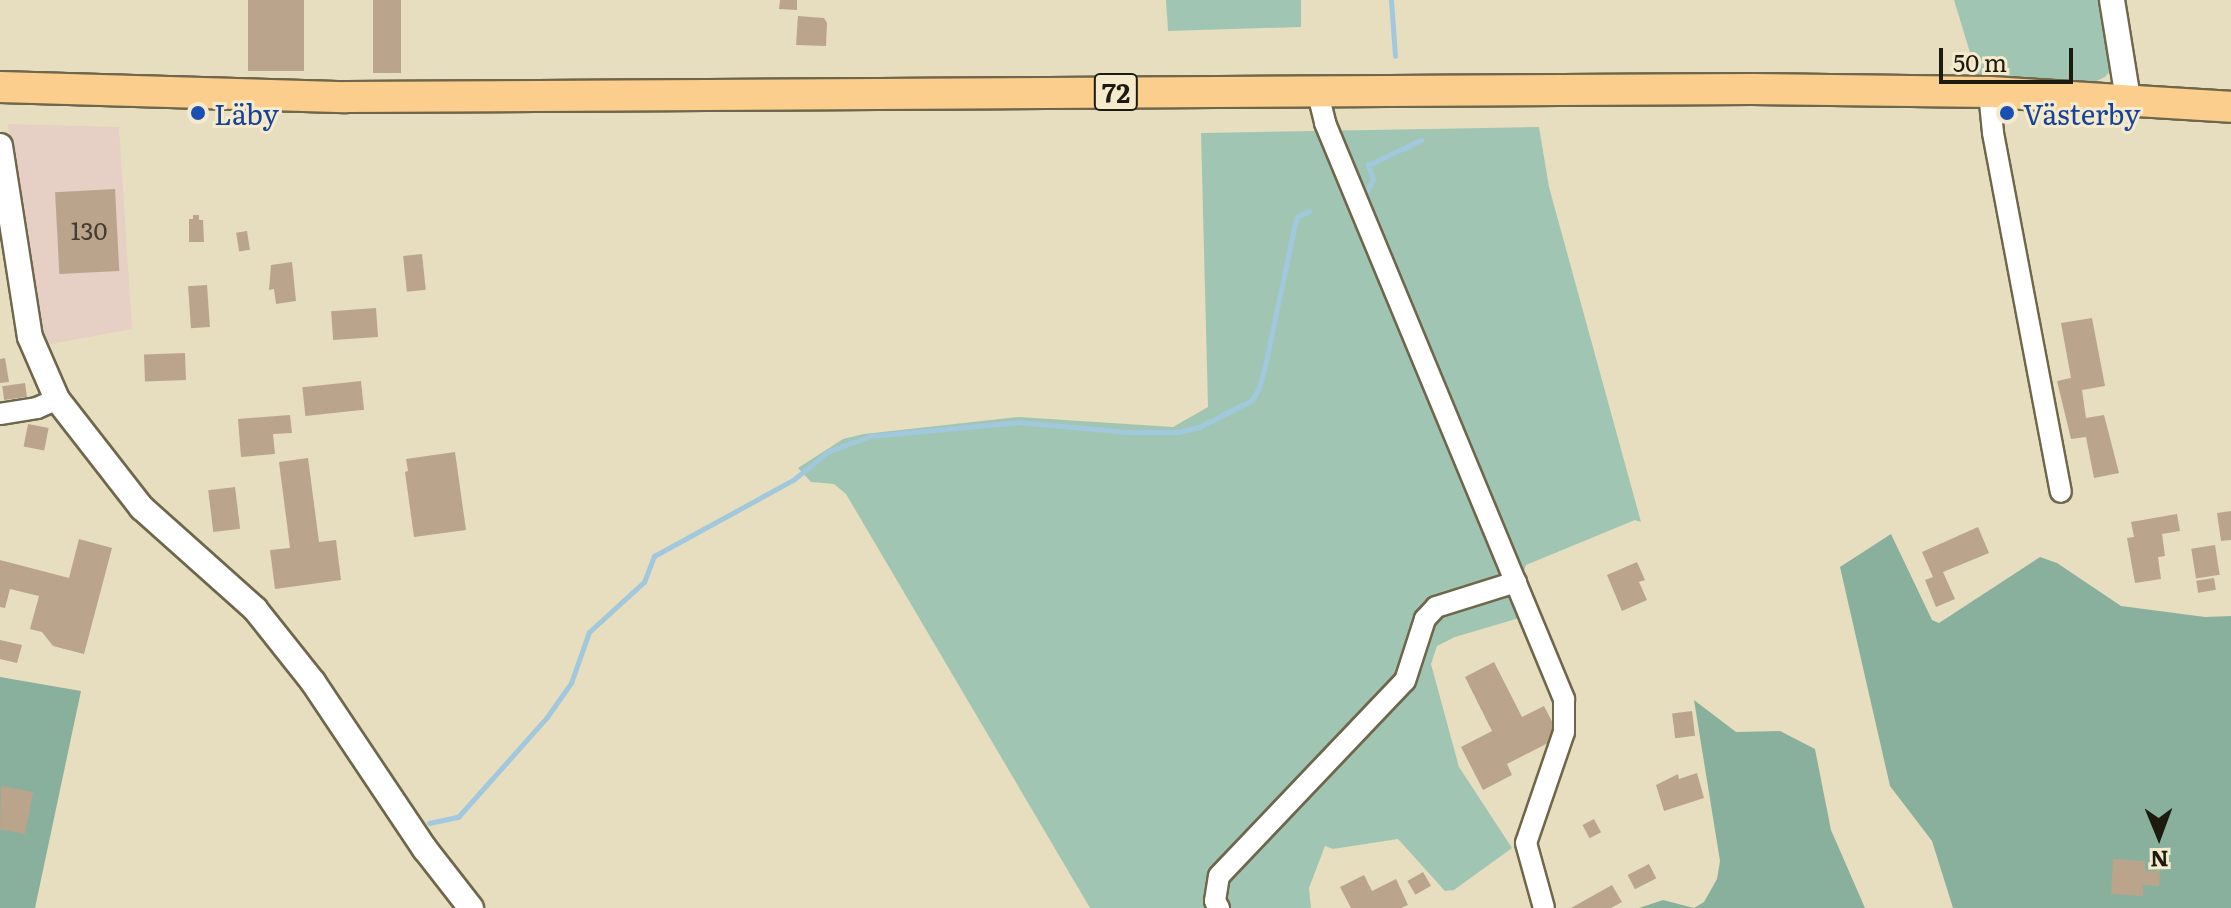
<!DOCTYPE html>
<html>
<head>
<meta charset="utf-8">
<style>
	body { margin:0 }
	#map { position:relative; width:2231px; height:908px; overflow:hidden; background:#e7dec0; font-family:Literata,serif }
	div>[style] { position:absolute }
	.industrial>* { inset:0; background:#e6cfc4 }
	.green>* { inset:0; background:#a0c6b3 }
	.forest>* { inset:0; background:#89b09d }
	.stream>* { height:5px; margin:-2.5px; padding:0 2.5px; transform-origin:2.5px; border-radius:2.5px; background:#a1c8dd }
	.building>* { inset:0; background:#baa48c; transform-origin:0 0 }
	.roads { filter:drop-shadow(2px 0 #6f674c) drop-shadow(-2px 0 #6f674c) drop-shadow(0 2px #6f674c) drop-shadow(0 -2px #6f674c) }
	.minor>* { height:20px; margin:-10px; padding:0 10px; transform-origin:10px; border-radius:10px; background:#fff }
	.tertiary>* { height:24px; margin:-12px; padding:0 12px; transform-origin:12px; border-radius:12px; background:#fff }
	.primary>* { height:30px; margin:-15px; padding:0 15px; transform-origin:15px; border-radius:15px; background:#fbce8e }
	.dots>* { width:22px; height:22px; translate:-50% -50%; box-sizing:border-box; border:4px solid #f5ebcc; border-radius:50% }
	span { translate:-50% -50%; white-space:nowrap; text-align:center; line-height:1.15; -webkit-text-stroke:6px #f5ebcc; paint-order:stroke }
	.number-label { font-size:24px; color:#443c2e }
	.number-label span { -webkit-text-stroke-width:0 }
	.shield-label span { padding:2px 6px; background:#f5ebcc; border:2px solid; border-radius:6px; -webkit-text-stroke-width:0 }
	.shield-label { font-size:26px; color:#1d1a0f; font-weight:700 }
	.transit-label { font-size:28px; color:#164399 }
	.left { translate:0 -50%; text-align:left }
	.north { position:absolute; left:2119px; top:796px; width:80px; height:80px; -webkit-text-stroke:6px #f5ebcc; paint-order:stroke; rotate:179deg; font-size:22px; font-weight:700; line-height:32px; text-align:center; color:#1d1a0f }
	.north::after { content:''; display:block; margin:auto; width:28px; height:36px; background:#1d1a0f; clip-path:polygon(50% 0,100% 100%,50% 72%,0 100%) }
	.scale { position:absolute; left:1939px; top:48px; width:134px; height:36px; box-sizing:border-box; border:4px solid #1d1a0f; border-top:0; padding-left:10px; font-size:24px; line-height:28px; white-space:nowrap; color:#1d1a0f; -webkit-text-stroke:6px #f5ebcc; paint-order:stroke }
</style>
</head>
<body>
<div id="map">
	<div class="industrial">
		<div style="clip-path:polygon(8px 124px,119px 127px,132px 329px,40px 346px)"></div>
	</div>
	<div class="green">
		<div style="clip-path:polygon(1166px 0,1301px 0,1301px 27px,1168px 31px)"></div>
		<div style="clip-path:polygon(1954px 0,2105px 0,2114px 66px,2105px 77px,2092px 83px,1978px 79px)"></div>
		<div style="clip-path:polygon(1539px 127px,1549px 187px,1641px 522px,1635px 520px,1526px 565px,1524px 571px,1540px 612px,1455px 637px,1437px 646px,1431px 664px,1459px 767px,1512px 848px,1454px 890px,1445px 891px,1398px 839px,1333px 849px,1325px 846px,1309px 888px,1311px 908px,1090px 908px,846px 494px,834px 484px,811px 482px,798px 468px,843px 439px,864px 434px,1019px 417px,1173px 427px,1208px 407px,1201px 133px)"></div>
	</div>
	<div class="forest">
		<div style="clip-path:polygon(1891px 534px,1932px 620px,1939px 623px,2040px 557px,2057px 563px,2121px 606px,2205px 617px,2231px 616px,2231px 908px,1953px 908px,1932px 841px,1890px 786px,1840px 567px)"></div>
		<div style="clip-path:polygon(0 677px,81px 691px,35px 908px,0 908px)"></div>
		<div style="clip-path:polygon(1694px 700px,1736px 732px,1780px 731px,1815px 749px,1831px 830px,1865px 908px,1639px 908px,1663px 900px,1694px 908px,1704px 902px,1717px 879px,1720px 861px)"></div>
	</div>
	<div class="stream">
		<div style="left:1391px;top:0;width:56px;rotate:85.9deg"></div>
		<div style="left:1366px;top:192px;width:15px;rotate:-62deg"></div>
		<div style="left:1373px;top:179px;width:15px;rotate:-110deg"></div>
		<div style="left:1368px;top:165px;width:59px;rotate:-25.3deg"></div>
		<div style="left:429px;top:823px;width:30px;rotate:-12deg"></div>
		<div style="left:458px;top:817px;width:134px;rotate:-48.3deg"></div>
		<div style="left:547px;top:717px;width:42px;rotate:-54.8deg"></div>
		<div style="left:571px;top:683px;width:54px;rotate:-70.6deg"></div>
		<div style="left:589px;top:632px;width:74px;rotate:-42.3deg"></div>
		<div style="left:644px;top:582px;width:28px;rotate:-69deg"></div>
		<div style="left:654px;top:556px;width:158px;rotate:-28.7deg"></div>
		<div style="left:793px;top:480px;width:46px;rotate:-38.9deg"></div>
		<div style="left:829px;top:451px;width:45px;rotate:-19.7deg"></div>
		<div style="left:871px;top:436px;width:148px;rotate:-5.4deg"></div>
		<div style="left:1018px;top:422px;width:109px;rotate:5.2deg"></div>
		<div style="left:1127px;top:432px;width:51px"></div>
		<div style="left:1178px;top:432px;width:22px;rotate:-13deg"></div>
		<div style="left:1199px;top:427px;width:59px;rotate:-27deg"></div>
		<div style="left:1252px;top:400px;width:14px;rotate:-60deg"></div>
		<div style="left:1259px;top:388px;width:28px;rotate:-75deg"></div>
		<div style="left:1266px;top:361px;width:141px;rotate:-78.1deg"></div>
		<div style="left:1295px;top:223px;width:8px;rotate:-67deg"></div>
		<div style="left:1298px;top:216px;width:12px;rotate:-24deg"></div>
	</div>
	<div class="building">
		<div style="left:248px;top:0;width:56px;height:71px"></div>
		<div style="left:373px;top:0;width:28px;height:73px"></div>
		<div style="clip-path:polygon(780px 0,797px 0,797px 10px,779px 9px)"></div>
		<div style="clip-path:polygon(798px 16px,824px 18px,827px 23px,826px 46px,796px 45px)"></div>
		<div style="left:115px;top:189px;width:82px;height:60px;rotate:87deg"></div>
		<div style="clip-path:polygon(193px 215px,199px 215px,199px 220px,203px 220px,204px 242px,189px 242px,189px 219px,193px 219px)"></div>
		<div style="left:247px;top:231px;width:19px;height:11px;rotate:81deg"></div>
		<div style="left:422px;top:254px;width:36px;height:19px;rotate:84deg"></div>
		<div style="clip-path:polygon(292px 262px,296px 301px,276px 304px,274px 289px,269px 290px,271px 265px)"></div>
		<div style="left:207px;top:285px;width:42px;height:19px;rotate:86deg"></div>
		<div style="left:376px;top:308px;width:29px;height:45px;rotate:86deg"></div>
		<div style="clip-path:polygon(2092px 318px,2105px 386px,2082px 390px,2086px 418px,2104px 415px,2119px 473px,2094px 478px,2086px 437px,2071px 439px,2057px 381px,2071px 378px,2061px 323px)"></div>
		<div style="left:185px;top:353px;width:27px;height:41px;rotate:88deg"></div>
		<div style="clip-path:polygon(5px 358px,9px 382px,0 383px,0 359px)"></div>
		<div style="left:361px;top:381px;width:29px;height:59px;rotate:84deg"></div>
		<div style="left:25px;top:383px;width:14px;height:23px;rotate:82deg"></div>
		<div style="clip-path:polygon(290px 415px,292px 433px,273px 434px,275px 454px,241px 457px,238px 419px)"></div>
		<div style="left:28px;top:424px;width:21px;height:23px;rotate:11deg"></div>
		<div style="clip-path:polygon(455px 452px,466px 530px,414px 537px,405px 472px,408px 471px,406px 459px)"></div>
		<div style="clip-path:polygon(308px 458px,319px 542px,336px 540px,341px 580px,275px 589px,270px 550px,290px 548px,279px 462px)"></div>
		<div style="left:235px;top:487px;width:42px;height:27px;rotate:83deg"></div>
		<div style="clip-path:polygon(2231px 511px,2231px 540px,2221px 541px,2217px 513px)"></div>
		<div style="clip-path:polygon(2177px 514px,2180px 531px,2162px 534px,2165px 556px,2158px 557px,2161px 579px,2135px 583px,2127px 538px,2134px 537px,2131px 522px)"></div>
		<div style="clip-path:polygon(1978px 527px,1989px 553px,1943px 572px,1955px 599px,1936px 607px,1925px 580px,1933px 577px,1922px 552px)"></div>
		<div style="clip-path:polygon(79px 539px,112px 548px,84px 654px,53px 646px,42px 632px,30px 629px,39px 596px,10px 589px,5px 608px,0 607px,0 560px,69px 578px)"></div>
		<div style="left:2215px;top:545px;width:30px;height:24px;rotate:81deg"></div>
		<div style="clip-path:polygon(1637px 562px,1645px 580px,1639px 582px,1647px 600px,1622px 611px,1607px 575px)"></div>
		<div style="left:2214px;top:578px;width:12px;height:18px;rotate:81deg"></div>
		<div style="clip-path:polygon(0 640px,22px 645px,17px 663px,0 659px)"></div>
		<div style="clip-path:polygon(1494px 662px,1522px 717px,1544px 706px,1560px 737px,1507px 764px,1512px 775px,1483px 790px,1461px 747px,1492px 731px,1465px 677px)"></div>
		<div style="left:1692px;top:711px;width:25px;height:20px;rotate:83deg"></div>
		<div style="clip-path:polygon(1697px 773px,1704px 798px,1664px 811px,1656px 785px,1678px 774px,1679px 779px)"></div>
		<div style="clip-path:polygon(1px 786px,33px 792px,25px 834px,0 829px)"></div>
		<div style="left:1594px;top:819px;width:15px;height:13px;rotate:62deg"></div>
		<div style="clip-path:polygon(2113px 859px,2145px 861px,2145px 871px,2160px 871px,2159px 886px,2143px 885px,2143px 896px,2111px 894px)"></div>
		<div style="left:1649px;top:864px;width:16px;height:24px;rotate:63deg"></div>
		<div style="left:1423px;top:872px;width:16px;height:18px;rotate:60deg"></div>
		<div style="clip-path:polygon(1364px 875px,1372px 891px,1396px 879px,1408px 905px,1401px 908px,1351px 908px,1340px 887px)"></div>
		<div style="clip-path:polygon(1612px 885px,1622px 902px,1611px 908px,1571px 908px)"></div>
	</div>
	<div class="roads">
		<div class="minor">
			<div style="left:1317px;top:90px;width:34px;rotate:76deg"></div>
			<div style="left:1325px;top:123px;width:624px;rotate:67.46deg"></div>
			<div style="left:1564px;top:699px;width:33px;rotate:90deg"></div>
			<div style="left:1564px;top:732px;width:117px;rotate:108.9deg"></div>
			<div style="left:1526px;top:843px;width:67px;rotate:74.5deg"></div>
			<div style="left:1989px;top:92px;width:41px;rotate:84.4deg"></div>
			<div style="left:1993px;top:133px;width:365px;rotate:79.3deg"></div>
			<div style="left:0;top:414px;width:37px;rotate:-9deg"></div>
			<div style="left:37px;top:408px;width:22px;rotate:-24deg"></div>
			<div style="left:1219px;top:908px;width:8px;rotate:-120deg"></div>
			<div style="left:1215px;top:901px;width:25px;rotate:-81deg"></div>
			<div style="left:1219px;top:876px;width:269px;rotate:-46.4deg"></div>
			<div style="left:1405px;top:681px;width:65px;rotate:-72.1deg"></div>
			<div style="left:1425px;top:619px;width:16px;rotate:-47deg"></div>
			<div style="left:1436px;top:607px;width:84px;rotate:-17.4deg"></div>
		</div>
		<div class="tertiary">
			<div style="left:2112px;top:0;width:100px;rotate:80.8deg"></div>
			<div style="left:0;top:146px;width:193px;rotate:81.1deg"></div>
			<div style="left:30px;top:337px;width:68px;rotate:66.5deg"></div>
			<div style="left:57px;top:399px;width:138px;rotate:52.1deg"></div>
			<div style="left:142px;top:508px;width:152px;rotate:41.8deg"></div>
			<div style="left:255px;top:609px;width:93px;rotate:51.5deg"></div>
			<div style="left:313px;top:682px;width:201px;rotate:56.2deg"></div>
			<div style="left:425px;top:849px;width:75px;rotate:52.1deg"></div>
		</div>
		<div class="primary">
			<div style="left:0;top:87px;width:346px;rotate:1.7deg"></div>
			<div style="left:346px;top:97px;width:1406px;rotate:-0.33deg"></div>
			<div style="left:1752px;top:89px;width:237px;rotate:0.7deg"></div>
			<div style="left:1989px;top:92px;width:242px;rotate:3.5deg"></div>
		</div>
	</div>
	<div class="dots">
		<div style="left:198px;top:113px;background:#1a4fb4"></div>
		<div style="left:2007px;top:113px;background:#1a4fb4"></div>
	</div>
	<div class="number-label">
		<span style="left:89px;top:230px">130</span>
	</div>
	<div class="shield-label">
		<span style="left:1116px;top:92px">72</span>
	</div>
	<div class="transit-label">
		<span class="left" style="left:214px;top:113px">Läby</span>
		<span class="left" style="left:2023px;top:113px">Västerby</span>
	</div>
	<div class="north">N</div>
	<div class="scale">50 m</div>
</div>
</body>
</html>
